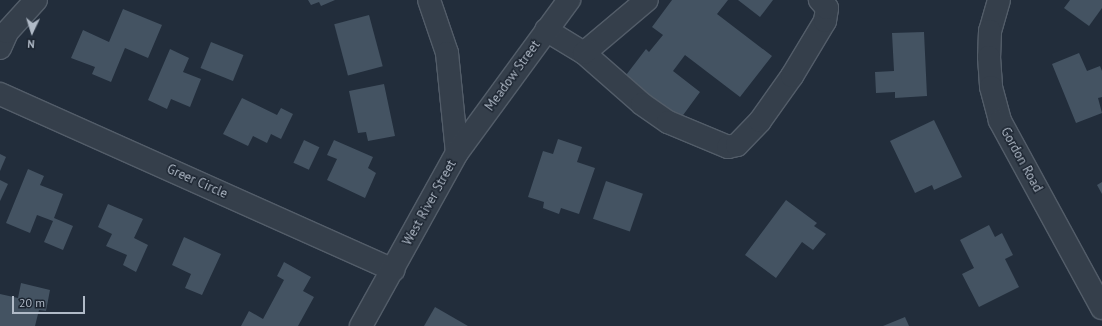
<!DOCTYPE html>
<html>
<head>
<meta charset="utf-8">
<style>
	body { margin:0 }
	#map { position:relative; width:1102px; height:326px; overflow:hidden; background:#222d3b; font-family:"PT Sans",sans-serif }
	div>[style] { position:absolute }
	.building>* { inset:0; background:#445362; transform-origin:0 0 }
	.roads { filter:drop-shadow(1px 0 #535d69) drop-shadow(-1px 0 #535d69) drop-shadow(0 1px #535d69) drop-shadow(0 -1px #535d69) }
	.minor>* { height:22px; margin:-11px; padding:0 11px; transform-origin:11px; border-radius:11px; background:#353f4b }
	span { translate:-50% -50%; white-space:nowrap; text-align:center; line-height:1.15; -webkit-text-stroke:3px #1b2430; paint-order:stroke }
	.street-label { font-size:13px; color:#b0bac7 }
	.north { position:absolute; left:12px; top:12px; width:40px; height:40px; -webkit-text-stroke:3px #1b2430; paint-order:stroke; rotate:184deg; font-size:11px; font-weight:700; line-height:16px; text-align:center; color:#b0bac7 }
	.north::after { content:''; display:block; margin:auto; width:14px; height:18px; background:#b0bac7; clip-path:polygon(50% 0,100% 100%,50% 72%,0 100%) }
	.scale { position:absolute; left:12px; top:296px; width:73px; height:18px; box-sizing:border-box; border:2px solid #b0bac7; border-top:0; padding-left:5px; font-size:12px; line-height:14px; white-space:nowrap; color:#b0bac7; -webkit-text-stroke:3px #1b2430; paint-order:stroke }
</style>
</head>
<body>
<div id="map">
	<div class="building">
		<div style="clip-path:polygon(308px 0,335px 0,321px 6px,319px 2px,311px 5px)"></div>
		<div style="clip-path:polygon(672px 0,728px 0,717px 14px,772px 56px,740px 97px,685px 55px,673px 71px,700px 92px,678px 122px,623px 79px,646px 49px,649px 52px,663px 35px,652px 27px)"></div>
		<div style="clip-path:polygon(738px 0,773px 0,760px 17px)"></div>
		<div style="clip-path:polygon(1070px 0,1102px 0,1102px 8px,1089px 26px,1064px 8px)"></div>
		<div style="clip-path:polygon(123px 9px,162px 25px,148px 58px,125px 48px,111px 82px,92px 74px,95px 67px,71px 58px,83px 30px,109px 42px)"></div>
		<div style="left:369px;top:15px;width:53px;height:36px;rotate:75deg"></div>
		<div style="clip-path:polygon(924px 32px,927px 96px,895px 98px,895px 92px,876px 93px,875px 72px,894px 71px,892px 33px)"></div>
		<div style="left:211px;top:42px;width:35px;height:28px;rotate:22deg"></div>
		<div style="clip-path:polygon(170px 49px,189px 58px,183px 72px,201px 79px,190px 107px,171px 99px,167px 109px,148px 100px)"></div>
		<div style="clip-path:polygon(1079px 53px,1087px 71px,1100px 66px,1102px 71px,1102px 97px,1098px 98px,1102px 113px,1076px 123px,1052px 64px)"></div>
		<div style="clip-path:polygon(384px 84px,395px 136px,368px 141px,366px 132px,358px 133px,349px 91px)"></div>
		<div style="clip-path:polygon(242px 98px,277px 115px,281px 108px,293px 114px,281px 139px,271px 134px,267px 143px,253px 136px,248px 146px,223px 134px)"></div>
		<div style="clip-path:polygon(934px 120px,962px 177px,934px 190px,932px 185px,915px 193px,890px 141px)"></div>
		<div style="clip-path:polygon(558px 139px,582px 147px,577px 162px,595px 168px,579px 214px,561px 208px,559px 214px,543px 208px,544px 202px,528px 197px,543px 151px,553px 154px)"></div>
		<div style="left:304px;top:140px;width:17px;height:25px;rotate:25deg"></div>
		<div style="clip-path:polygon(334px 140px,373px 157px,368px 168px,376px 173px,365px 198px,327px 180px,337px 159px,327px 155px)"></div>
		<div style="clip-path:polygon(0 154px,6px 157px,0 171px)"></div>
		<div style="clip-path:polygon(28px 169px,44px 176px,40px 185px,63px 194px,54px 218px,73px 226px,63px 250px,44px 242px,53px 221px,37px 215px,30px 233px,6px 223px)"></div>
		<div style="clip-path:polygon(0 180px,8px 184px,0 201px)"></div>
		<div style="left:606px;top:181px;width:39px;height:40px;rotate:19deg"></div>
		<div style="clip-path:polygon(1102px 182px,1102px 194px,1097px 185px)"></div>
		<div style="clip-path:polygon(786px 200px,817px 223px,814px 226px,826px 234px,813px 250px,802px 242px,776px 278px,745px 255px)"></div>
		<div style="clip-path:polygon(108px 204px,143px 219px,134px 238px,148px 245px,136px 272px,123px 265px,127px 255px,106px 246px,112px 234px,98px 227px)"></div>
		<div style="clip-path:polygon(989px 225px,995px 237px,1002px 233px,1013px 255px,1005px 259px,1019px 287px,979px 307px,962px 274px,974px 268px,960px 240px)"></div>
		<div style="clip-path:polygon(184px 237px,221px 254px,202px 295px,185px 288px,191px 274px,172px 265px)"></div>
		<div style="clip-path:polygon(284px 262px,311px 277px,303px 291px,314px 297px,298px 326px,241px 326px,249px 311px,263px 319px,284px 280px,277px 276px)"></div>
		<div style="clip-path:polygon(21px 283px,50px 290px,46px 311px,39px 310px,35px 326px,0 326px,0 294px,18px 298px)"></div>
		<div style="clip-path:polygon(435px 307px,468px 326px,424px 326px)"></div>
		<div style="clip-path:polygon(905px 317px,909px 326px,883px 326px)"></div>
	</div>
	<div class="roads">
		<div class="minor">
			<div style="left:429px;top:0;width:56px;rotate:71.2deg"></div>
			<div style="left:447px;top:53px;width:100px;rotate:84.3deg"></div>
			<div style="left:999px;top:0;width:32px;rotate:106deg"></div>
			<div style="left:990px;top:31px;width:26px;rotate:92deg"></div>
			<div style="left:989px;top:57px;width:30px;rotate:86deg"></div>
			<div style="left:991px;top:87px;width:35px;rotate:75deg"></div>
			<div style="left:1000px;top:121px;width:213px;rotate:61.4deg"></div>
			<div style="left:546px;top:30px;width:44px;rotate:31.2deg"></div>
			<div style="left:584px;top:53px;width:77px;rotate:41.3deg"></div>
			<div style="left:642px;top:104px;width:32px;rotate:35deg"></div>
			<div style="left:668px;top:122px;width:65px;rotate:22.6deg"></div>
			<div style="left:728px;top:147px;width:9px;rotate:-13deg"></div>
			<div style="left:737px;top:145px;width:33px;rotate:-46deg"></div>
			<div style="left:760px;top:121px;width:55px;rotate:-54.6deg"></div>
			<div style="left:792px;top:76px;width:64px;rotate:-59deg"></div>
			<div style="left:825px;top:21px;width:13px;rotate:-81deg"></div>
			<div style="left:827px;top:8px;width:11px;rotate:-131deg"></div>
			<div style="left:0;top:48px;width:17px;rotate:-66deg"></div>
			<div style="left:7px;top:32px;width:43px;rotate:-47.8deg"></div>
			<div style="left:584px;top:53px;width:82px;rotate:-40.1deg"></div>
			<div style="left:0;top:94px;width:431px;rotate:24.1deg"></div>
			<div style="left:361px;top:326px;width:198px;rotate:-61deg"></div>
			<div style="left:457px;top:153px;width:190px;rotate:-53.8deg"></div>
		</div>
	</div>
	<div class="street-label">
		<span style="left:513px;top:76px;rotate:-54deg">Meadow Street</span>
		<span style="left:1021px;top:160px;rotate:61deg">Gordon Road</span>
		<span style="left:197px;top:182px;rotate:24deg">Greer Circle</span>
		<span style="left:430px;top:203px;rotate:-61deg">West River Street</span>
	</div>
	<div class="north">N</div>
	<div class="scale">20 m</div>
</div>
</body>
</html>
